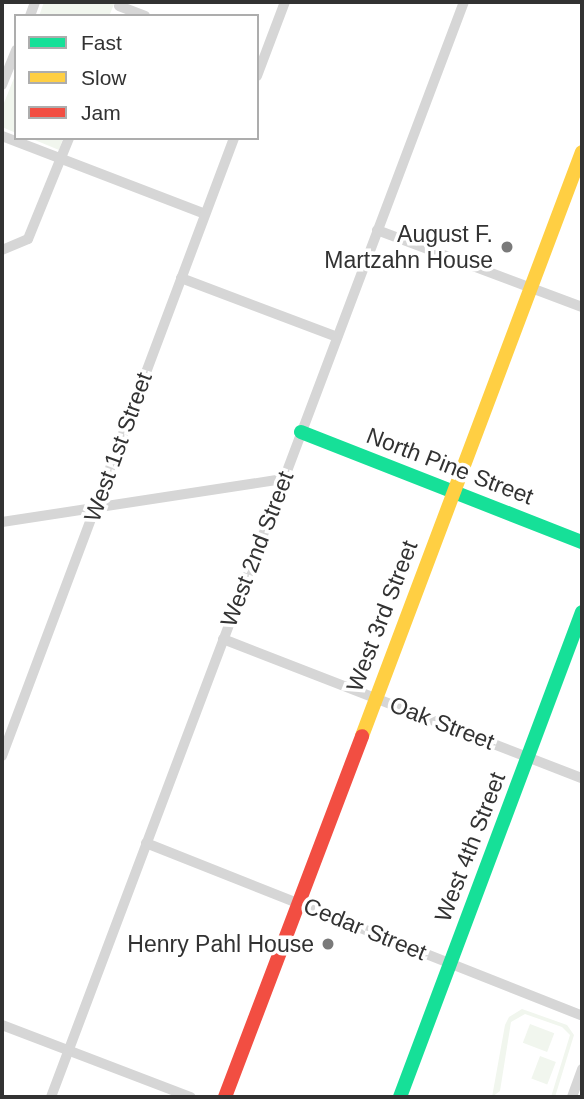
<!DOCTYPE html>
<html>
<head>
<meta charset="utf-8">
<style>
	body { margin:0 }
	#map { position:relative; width:584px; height:1099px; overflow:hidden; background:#fff; font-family:Arial,sans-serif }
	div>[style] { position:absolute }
	.green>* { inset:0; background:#f1f6ee; transform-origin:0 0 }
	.street>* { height:10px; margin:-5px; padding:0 5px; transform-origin:5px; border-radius:5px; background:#d6d6d6 }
	.fast>* { height:14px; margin:-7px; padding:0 7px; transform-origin:7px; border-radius:7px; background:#16e098 }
	.slow>* { height:14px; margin:-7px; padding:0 7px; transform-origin:7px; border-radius:7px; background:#ffcf43 }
	.jam>* { height:14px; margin:-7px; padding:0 7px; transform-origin:7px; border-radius:7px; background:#f24e42 }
	.dots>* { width:19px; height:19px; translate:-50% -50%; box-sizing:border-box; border:4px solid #fff; border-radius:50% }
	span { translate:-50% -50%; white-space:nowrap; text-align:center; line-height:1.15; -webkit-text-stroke:7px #fff; paint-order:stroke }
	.poi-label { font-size:23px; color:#323232 }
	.right { translate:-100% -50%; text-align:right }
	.street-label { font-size:23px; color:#323232 }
	.frame { position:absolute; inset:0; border:4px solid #323232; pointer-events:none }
	.legend { position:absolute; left:14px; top:14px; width:245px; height:126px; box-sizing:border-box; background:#fff; border:2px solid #adadad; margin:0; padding:9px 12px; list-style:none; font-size:21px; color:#323232 }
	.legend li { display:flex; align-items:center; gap:14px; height:35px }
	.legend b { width:35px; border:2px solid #adadad }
</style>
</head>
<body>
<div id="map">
	<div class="green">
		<div style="clip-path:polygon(44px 2px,115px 2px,109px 16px,39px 16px)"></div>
		<div style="clip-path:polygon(16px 73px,16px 133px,2px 127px,2px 108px)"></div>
		<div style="clip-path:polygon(30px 138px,63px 138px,59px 150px)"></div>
		<div style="clip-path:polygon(522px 1009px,567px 1025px,574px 1035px,555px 1097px,551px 1097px,570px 1035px,562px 1027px,525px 1014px,511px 1022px,500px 1091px,492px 1097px,505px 1025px,509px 1017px)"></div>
		<div style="left:530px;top:1024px;width:26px;height:20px;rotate:21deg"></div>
		<div style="left:540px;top:1056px;width:17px;height:24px;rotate:21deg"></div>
	</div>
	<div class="street">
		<div style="left:119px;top:6px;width:28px;rotate:21deg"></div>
		<div style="left:30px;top:16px;width:15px;rotate:-70deg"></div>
		<div style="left:257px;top:76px;width:79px;rotate:-69.3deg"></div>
		<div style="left:2px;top:85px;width:38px;rotate:-68deg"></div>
		<div style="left:2px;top:136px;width:217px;rotate:21deg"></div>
		<div style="left:377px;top:230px;width:219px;rotate:20.6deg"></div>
		<div style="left:2px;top:250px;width:28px;rotate:-23deg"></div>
		<div style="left:28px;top:239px;width:109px;rotate:-67.9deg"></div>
		<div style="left:181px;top:278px;width:167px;rotate:20.7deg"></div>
		<div style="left:2px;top:522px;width:284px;rotate:-8.7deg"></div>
		<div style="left:223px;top:639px;width:385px;rotate:21.2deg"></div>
		<div style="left:2px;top:756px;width:660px;rotate:-69.42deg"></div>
		<div style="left:146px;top:843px;width:469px;rotate:21.6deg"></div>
		<div style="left:2px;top:1025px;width:202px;rotate:20.9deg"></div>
		<div style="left:51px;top:1097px;width:1170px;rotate:-69.34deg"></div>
		<div style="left:572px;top:1097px;width:30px;rotate:-70deg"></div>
	</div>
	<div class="fast">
		<div style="left:301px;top:432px;width:302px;rotate:21.4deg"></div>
		<div style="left:400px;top:1097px;width:518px;rotate:-69.43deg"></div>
	</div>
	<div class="slow">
		<div style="left:362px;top:736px;width:624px;rotate:-69.36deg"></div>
	</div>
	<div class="jam">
		<div style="left:225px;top:1097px;width:386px;rotate:-69.2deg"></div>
	</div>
	<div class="dots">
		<div style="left:507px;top:247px;background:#7a7a7a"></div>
		<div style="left:328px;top:944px;background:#7a7a7a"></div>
	</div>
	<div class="poi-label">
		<span class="right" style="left:493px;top:247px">August F.<br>Martzahn House</span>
		<span class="right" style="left:314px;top:944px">Henry Pahl House</span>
	</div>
	<div class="street-label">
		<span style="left:118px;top:447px;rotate:-70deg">West 1st Street</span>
		<span style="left:450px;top:466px;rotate:21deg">North Pine Street</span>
		<span style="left:257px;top:549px;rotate:-69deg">West 2nd Street</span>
		<span style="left:382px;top:616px;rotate:-69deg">West 3rd Street</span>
		<span style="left:442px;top:723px;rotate:21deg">Oak Street</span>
		<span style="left:470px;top:847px;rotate:-69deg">West 4th Street</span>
		<span style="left:365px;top:929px;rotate:22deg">Cedar Street</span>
	</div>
	<div class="frame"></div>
	<ul class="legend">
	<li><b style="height:9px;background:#16e098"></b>Fast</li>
	<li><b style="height:9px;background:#ffcf43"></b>Slow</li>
	<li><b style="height:9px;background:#f24e42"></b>Jam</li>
	</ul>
</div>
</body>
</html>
